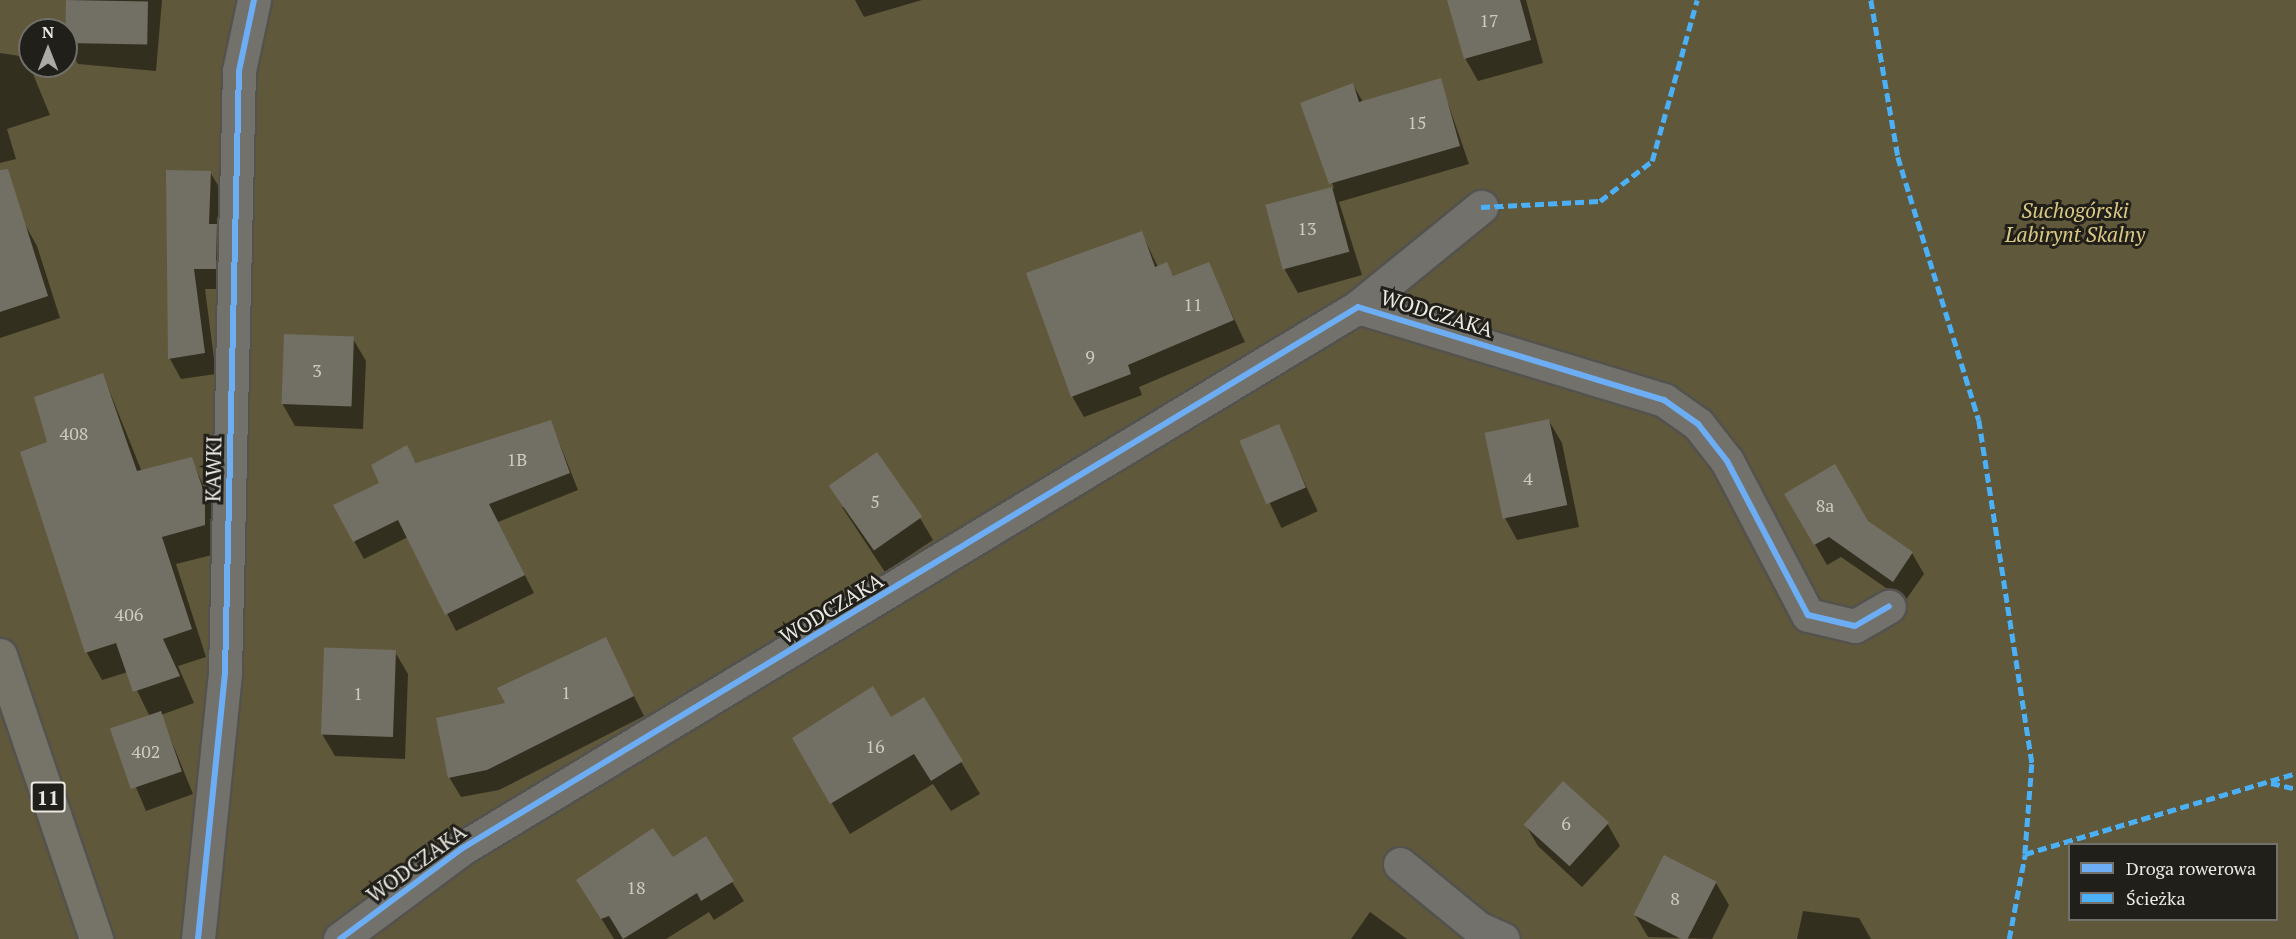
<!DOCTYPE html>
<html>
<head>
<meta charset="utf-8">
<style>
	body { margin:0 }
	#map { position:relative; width:2296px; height:939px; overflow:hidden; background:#383630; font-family:"PT Serif",serif }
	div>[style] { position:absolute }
	.green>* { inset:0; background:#60583a }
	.shadow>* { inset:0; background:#0007; transform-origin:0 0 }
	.building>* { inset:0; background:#726f64; transform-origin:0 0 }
	.roads { filter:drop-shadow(2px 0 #54524d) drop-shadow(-2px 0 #54524d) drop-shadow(0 2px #54524d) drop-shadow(0 -2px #54524d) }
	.street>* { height:33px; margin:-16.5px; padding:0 16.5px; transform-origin:16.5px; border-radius:16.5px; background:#72716c }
	.highway>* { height:33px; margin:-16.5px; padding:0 16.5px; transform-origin:16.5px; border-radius:16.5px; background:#767369 }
	.quiet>* { height:4.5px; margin-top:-2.25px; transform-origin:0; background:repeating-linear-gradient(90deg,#4cb0f7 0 9px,transparent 0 13.5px) }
	.cycleway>* { height:6px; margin:-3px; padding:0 3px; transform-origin:3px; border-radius:3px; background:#6dadf4 }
	span { translate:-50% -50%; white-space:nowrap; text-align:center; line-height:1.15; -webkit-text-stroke:6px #211f1a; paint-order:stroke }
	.number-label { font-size:18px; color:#cdcac2 }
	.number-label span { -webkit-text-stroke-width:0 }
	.shield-label span { padding:2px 4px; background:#211f1a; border:2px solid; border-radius:4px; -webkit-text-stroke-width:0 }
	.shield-label { font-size:20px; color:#ebe9e2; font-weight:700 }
	.park-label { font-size:21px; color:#dac883; font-style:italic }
	.street-label { font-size:21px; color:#ebe9e2 }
	.legend { position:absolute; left:2068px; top:843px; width:210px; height:78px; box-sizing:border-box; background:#211f1a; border:2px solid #72706a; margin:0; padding:8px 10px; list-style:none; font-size:18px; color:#ebe9e2 }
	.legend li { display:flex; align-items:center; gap:12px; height:30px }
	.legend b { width:30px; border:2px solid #72706a }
	.north { position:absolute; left:18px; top:18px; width:60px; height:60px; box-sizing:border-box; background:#211f1a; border:2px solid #72706a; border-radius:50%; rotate:0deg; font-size:16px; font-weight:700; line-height:24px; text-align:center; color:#ebe9e2 }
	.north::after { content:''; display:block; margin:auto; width:21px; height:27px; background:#acaaa4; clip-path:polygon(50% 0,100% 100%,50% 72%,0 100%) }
</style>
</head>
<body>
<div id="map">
	<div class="green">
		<div style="clip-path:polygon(evenodd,0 0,2296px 0,2296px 939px,0 939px,0 0,30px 30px,66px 30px,66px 66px,30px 66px,30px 30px,0 0,2070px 844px,2276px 844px,2276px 920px,2070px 920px,2070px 844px)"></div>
	</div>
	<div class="shadow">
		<div style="clip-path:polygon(68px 0,162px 0,156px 71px,78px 64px,66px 44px)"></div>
		<div style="clip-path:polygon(855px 0,922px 0,864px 17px)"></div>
		<div style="clip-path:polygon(1449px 0,1526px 0,1543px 63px,1478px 81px,1465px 58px)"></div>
		<div style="clip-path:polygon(0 53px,26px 57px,50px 115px,7px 129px,16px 159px,0 163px)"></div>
		<div style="clip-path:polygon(1440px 80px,1469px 164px,1339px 202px,1362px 275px,1298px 293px,1285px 270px,1267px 206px,1334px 188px,1302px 104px,1353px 85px,1363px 102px)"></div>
		<div style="clip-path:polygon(168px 171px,210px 172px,222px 192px,226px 289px,205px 289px,216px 374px,181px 379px,170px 359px)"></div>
		<div style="clip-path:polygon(24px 223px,37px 246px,60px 318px,0 338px,0 231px)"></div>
		<div style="clip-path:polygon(1141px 232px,1158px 267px,1166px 264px,1174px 277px,1208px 263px,1245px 342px,1139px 387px,1142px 395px,1084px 417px,1072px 396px)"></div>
		<div style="clip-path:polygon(353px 339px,366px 361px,363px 429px,295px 426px,282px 403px)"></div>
		<div style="clip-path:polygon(103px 375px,142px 472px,191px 458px,220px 523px,220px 553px,176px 564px,206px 657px,178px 666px,194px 703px,161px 715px,193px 794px,146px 811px,112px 731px,150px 717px,128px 672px,102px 680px,87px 653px,21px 453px,49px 443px)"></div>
		<div style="clip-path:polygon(1549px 421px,1562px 443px,1579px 527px,1517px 540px,1505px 518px,1487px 434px)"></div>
		<div style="clip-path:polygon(551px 422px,578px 490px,498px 522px,534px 593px,456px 631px,408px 537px,364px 559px,335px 506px,381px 483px,407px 447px,417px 464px)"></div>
		<div style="left:1278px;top:426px;width:94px;height:40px;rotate:65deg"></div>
		<div style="clip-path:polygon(1786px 494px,1867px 522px,1912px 553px,1924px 574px,1905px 601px,1841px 557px,1827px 565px)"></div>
		<div style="clip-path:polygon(842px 507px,920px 518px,933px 540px,885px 572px)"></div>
		<div style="clip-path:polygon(605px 639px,644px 716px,499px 790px,461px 797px,449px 777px,507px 705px)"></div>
		<div style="clip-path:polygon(395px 652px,408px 674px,405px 759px,335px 756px,322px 734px)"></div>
		<div style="clip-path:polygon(924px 699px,980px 794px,951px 811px,933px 784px,850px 834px,794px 739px,891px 719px)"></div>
		<div style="clip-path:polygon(1607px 823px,1620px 846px,1582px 887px,1538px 846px,1525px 824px)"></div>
		<div style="clip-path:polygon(672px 859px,732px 882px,744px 901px,714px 920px,709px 912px,666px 939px,614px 939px,578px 881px)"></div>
		<div style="clip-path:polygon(1716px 883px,1729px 905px,1712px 939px,1648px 937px,1635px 915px)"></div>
		<div style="clip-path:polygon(1803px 911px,1859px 918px,1871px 939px,1797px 939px)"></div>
		<div style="clip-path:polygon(1370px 912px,1407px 939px,1351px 939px)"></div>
	</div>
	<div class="building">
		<div style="left:66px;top:0;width:82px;height:43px;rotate:1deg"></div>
		<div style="clip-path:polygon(1447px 0,1520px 0,1531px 40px,1464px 59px)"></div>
		<div style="clip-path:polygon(1441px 78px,1460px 146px,1329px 184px,1300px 103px,1353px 83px,1359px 102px)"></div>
		<div style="clip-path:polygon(8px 169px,48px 296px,0 312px,0 170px)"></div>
		<div style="clip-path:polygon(166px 170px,211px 171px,209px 224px,217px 224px,216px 269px,194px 269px,205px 353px,168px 359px)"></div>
		<div style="left:1332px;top:187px;width:67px;height:69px;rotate:75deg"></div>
		<div style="clip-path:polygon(1142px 231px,1155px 267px,1167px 262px,1173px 276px,1209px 262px,1234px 320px,1128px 365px,1131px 374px,1071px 397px,1026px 273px)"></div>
		<div style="left:284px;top:334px;width:70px;height:70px;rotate:2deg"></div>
		<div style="clip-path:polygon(103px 373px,137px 471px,192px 457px,205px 495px,205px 525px,162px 537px,192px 629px,163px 639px,180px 676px,133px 692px,116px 643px,85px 653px,20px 452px,47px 442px,34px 397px)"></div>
		<div style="left:1549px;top:419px;width:88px;height:66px;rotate:78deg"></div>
		<div style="clip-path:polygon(551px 420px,570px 473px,489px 504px,525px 575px,445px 615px,398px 520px,353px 542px,333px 505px,379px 483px,371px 465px,407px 445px,416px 463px)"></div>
		<div style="left:1279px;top:424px;width:69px;height:43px;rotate:67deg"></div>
		<div style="left:877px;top:452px;width:79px;height:59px;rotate:55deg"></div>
		<div style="clip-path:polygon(1835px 464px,1868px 521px,1913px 552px,1893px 582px,1829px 537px,1814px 545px,1784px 494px)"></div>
		<div style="clip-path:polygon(606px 637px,634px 696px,487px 770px,448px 778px,436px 718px,505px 703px,497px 688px)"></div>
		<div style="left:396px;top:650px;width:87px;height:72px;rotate:92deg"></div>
		<div style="clip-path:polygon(873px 686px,891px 717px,924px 697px,963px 761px,931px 781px,914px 754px,830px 804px,792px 738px)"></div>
		<div style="left:161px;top:711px;width:64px;height:54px;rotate:71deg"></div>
		<div style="left:1563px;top:781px;width:62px;height:59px;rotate:42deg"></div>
		<div style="clip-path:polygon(653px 828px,673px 857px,706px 836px,734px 881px,701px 901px,697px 893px,623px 939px,609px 916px,601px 919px,576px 880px)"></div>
		<div style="left:1664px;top:855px;width:59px;height:67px;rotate:27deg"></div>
	</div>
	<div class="roads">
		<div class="street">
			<div style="left:1358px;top:307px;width:159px;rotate:-39.1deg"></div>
			<div style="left:1400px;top:864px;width:101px;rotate:39.4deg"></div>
			<div style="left:1478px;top:928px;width:27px;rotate:24deg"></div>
			<div style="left:198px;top:939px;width:268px;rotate:-84.2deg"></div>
			<div style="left:225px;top:672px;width:601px;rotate:-88.67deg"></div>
			<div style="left:239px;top:71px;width:73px;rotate:-78.1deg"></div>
			<div style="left:340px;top:939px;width:151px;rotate:-36.6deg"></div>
			<div style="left:461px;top:849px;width:1048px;rotate:-31.14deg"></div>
			<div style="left:1358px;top:307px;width:320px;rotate:16.9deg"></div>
			<div style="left:1664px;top:400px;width:42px;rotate:35.2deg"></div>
			<div style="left:1698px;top:424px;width:47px;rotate:51.9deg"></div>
			<div style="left:1727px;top:461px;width:174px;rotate:62.3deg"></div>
			<div style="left:1808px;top:615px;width:48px;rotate:13.2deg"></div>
			<div style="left:1855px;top:626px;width:39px;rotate:-30deg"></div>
		</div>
		<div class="highway">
			<div style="left:0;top:655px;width:300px;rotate:71.3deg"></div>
		</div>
	</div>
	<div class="quiet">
		<div style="left:1871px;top:0;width:159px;rotate:80.2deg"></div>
		<div style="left:1898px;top:157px;width:275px;rotate:72.9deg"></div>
		<div style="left:1979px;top:420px;width:348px;rotate:81.2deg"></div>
		<div style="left:2032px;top:764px;width:90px;rotate:94.4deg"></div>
		<div style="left:2025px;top:854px;width:283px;rotate:-16.6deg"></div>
		<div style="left:1481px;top:207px;width:119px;rotate:-2.9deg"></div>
		<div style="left:1600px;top:201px;width:66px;rotate:-37.6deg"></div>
		<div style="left:1652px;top:161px;width:167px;rotate:-74.4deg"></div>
		<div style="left:2271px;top:783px;width:26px;rotate:13deg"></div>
		<div style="left:2009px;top:939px;width:86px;rotate:-79.3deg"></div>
	</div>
	<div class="cycleway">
		<div style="left:198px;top:939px;width:268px;rotate:-84.2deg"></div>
		<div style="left:225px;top:672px;width:601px;rotate:-88.67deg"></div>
		<div style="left:239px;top:71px;width:73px;rotate:-78.1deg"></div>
		<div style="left:340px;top:939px;width:151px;rotate:-36.6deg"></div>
		<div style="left:461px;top:849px;width:1048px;rotate:-31.14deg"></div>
		<div style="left:1358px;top:307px;width:320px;rotate:16.9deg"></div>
		<div style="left:1664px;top:400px;width:42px;rotate:35.2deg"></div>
		<div style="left:1698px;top:424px;width:47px;rotate:51.9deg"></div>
		<div style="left:1727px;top:461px;width:174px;rotate:62.3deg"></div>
		<div style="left:1808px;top:615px;width:48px;rotate:13.2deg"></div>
		<div style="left:1855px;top:626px;width:39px;rotate:-30deg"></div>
	</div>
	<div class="number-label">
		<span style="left:1489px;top:20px">17</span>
		<span style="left:1417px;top:122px">15</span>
		<span style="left:1307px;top:228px">13</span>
		<span style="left:1193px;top:304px">11</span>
		<span style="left:1090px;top:356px">9</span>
		<span style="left:317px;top:370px">3</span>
		<span style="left:74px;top:433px">408</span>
		<span style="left:517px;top:459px">1B</span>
		<span style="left:1528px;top:478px">4</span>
		<span style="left:875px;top:501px">5</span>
		<span style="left:1825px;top:505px">8a</span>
		<span style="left:129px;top:614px">406</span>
		<span style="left:566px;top:692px">1</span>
		<span style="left:358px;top:693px">1</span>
		<span style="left:875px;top:746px">16</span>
		<span style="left:146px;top:751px">402</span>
		<span style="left:1566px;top:823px">6</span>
		<span style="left:636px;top:887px">18</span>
		<span style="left:1675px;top:898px">8</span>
	</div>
	<div class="shield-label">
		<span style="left:48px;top:797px">11</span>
	</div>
	<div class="park-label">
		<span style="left:2075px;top:222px">Suchogórski<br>Labirynt Skalny</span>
	</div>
	<div class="street-label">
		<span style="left:1437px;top:313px;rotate:17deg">WODCZAKA</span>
		<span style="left:213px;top:469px;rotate:-89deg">KAWKI</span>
		<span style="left:831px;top:608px;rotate:-31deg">WODCZAKA</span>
		<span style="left:416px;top:863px;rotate:-36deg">WODCZAKA</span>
	</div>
	<ul class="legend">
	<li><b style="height:8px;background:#6dadf4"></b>Droga rowerowa</li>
	<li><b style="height:8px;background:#4cb0f7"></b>Ścieżka</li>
	</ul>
	<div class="north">N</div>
</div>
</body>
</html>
